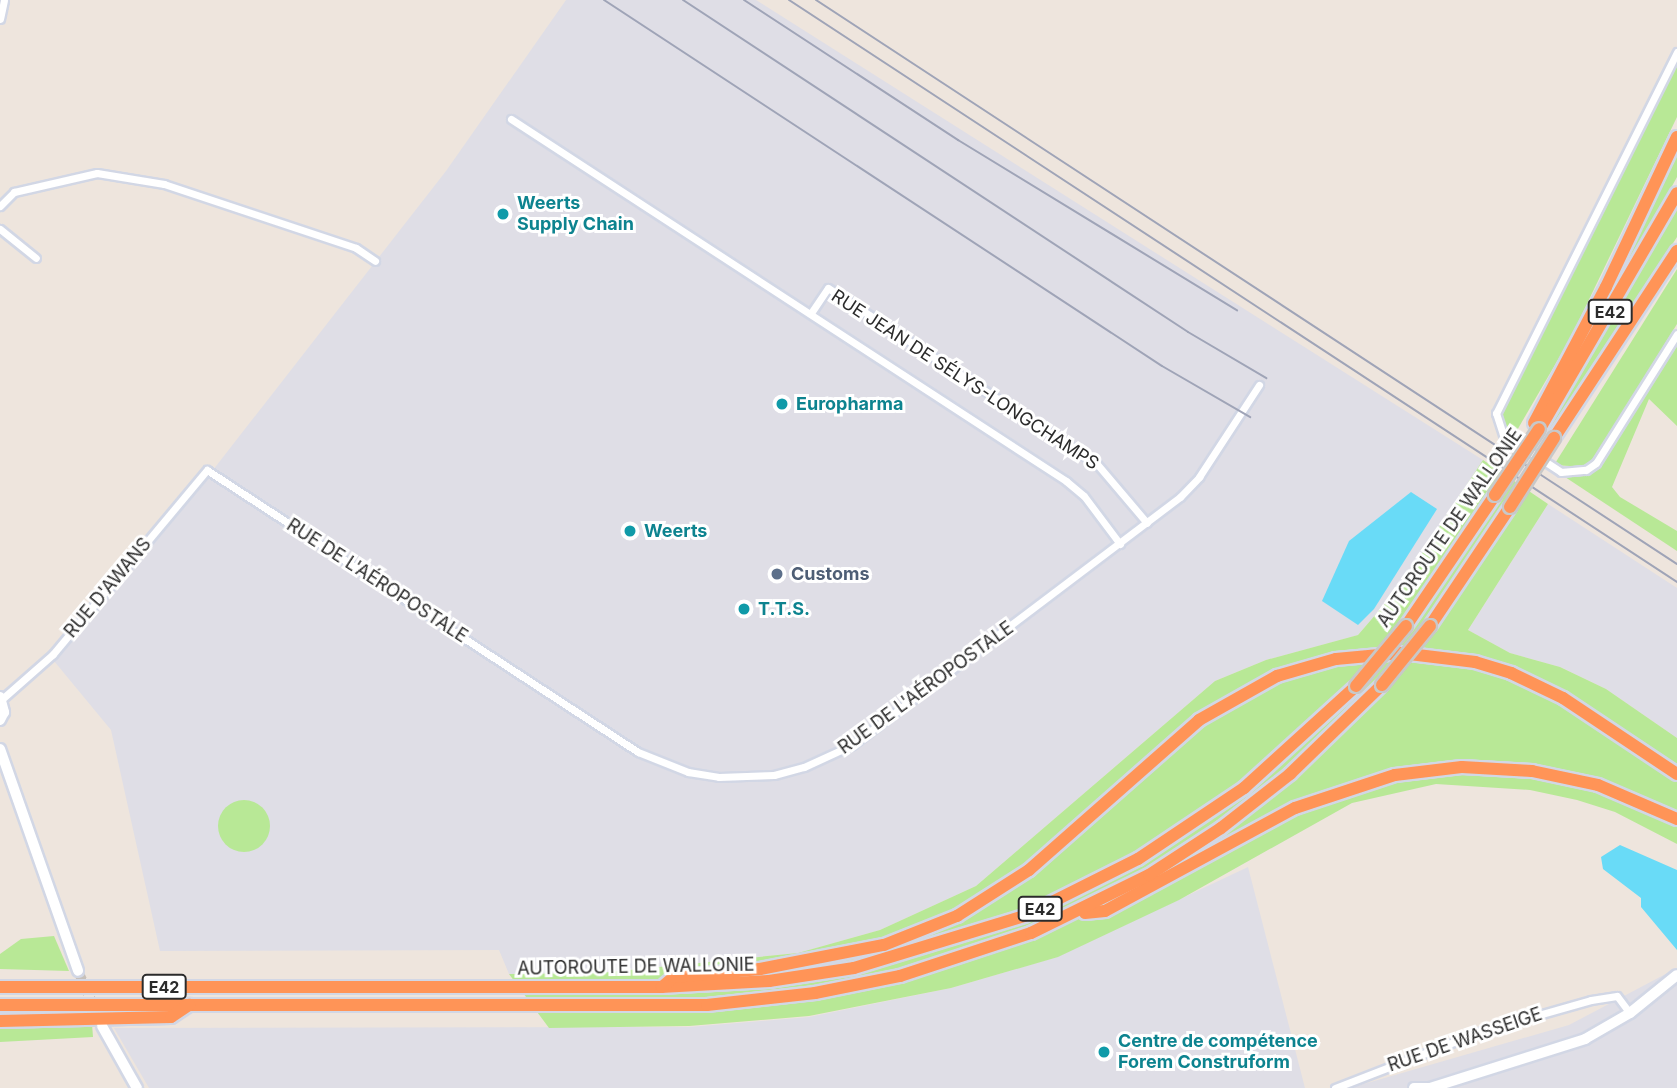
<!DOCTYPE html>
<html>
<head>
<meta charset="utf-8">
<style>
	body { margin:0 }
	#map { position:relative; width:1677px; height:1088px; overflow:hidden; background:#eee5dd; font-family:Inter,sans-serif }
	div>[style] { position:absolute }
	.industrial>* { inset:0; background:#dfdee6 }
	.green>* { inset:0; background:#b8e896 }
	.round { border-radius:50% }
	.water>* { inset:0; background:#69dbf7 }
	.secondary-tunnel>* { height:10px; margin-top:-5px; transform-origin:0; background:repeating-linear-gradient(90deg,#c7c0b9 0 10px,transparent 0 15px) }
	.roads { filter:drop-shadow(2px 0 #d2d7e5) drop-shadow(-2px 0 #d2d7e5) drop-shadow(0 2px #d2d7e5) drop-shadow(0 -2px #d2d7e5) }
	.street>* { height:7px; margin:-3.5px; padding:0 3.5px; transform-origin:3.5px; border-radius:3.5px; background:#fff }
	.secondary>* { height:10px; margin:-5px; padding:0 5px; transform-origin:5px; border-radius:5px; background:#fff }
	.highway>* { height:12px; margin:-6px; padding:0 6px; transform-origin:6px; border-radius:6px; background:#ff9457 }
	.rail>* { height:2px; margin:-1px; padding:0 1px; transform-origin:1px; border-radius:1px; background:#9fa4b7 }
	.bridges { filter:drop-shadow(2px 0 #c8c8c8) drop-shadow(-2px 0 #c8c8c8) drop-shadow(0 2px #c8c8c8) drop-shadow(0 -2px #c8c8c8) }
	.highway-bridge>* { height:12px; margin:-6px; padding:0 6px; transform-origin:6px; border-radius:6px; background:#ff9457 }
	.dots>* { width:19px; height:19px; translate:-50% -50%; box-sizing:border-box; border:4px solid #fff; border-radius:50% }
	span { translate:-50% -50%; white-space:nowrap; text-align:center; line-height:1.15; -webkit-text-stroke:6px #fff; paint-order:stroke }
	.shield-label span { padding:2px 5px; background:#fff; border:2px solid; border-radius:5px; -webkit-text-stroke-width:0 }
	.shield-label { font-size:16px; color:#2b2b2b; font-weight:700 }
	.culture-label { font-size:18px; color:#0d838f; font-weight:700 }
	.left { translate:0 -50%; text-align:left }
	.street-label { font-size:18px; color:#2b2b2b }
	.service-label { font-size:18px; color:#4e5e75; font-weight:700 }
</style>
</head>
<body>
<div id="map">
	<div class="industrial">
		<div style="clip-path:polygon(566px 0,756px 0,1483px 460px,1402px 584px,1358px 635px,1266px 660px,1215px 681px,976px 886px,880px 930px,798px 953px,599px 973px,509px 974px,499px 950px,160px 951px,111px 730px,54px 661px,213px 470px,446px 171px)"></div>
		<div style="clip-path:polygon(1548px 504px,1677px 588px,1677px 738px,1606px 689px,1560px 667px,1510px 653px,1468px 630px)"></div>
		<div style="clip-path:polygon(1248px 867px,1305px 1088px,149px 1088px,114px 1028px,689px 1027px,809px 1017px,951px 988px,1057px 957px)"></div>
		<div style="clip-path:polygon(1677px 968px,1677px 1088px,1350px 1088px,1569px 1025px)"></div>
	</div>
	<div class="green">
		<div style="clip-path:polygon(1677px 56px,1677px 117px,1570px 339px,1512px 439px,1504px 430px,1501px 408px)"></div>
		<div style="clip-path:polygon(1677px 151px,1677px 177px,1615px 290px,1612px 288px)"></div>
		<div style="clip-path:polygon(1677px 203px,1677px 237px,1550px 433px,1545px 430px)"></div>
		<div style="clip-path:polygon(1677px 269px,1677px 324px,1593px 461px,1585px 467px,1554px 465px)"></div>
		<div style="clip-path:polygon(1677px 337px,1677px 426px,1649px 399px,1612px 487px,1620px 497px,1677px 531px,1677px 551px,1565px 477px,1589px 472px)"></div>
		<div style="clip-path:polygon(1483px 460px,1548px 504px,1468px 630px,1510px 653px,1560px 667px,1606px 689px,1677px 738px,1677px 844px,1615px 812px,1577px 800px,1530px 790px,1436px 784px,1352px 803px,1179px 900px,1058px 957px,951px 988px,809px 1016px,689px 1026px,549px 1028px,509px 974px,599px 973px,798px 953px,880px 930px,976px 886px,1215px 681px,1266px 660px,1358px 635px,1402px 584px)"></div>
		<div class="round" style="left:218px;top:800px;width:52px;height:52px"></div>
		<div style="clip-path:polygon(54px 936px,69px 971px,0 969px,0 954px,21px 939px)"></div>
		<div style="clip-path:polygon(92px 1024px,93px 1037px,0 1042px,0 1027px)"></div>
	</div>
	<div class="water">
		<div style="clip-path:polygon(1411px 492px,1437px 509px,1374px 609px,1358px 625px,1322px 601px,1349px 541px)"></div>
		<div style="clip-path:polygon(1620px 845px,1677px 870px,1677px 950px,1641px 907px,1641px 898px,1603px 869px,1601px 857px)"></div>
	</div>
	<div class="secondary-tunnel">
		<div style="left:78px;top:971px;width:42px;rotate:65.9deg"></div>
	</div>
	<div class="roads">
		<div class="street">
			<div style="left:0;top:19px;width:19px;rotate:-78deg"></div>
			<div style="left:1677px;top:52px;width:404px;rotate:116.6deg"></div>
			<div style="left:1496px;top:413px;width:22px;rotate:72deg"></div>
			<div style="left:1503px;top:434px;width:69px;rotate:33.2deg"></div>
			<div style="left:1561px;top:472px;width:25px;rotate:-5deg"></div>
			<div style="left:1586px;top:470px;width:12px;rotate:-35deg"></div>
			<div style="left:1596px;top:463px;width:152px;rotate:-57.9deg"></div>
			<div style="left:511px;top:119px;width:663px;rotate:33.11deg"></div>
			<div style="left:1066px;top:481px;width:23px;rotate:40deg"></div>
			<div style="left:1084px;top:496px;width:60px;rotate:53.1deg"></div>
			<div style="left:0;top:206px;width:20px;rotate:-45deg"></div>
			<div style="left:14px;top:192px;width:85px;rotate:-12.9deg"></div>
			<div style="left:97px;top:173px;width:68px;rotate:9.3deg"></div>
			<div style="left:164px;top:184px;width:202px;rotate:18.4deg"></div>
			<div style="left:356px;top:248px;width:23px;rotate:34deg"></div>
			<div style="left:0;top:229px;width:46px;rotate:38.9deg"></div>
			<div style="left:811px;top:313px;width:30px;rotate:-56deg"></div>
			<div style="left:828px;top:288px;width:321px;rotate:33.2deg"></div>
			<div style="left:1097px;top:464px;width:77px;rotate:49.7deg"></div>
			<div style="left:2px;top:699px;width:68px;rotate:-41.4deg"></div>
			<div style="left:53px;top:654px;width:240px;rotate:-50.1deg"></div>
			<div style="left:207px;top:470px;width:515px;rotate:33.2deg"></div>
			<div style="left:638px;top:752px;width:54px;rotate:21.8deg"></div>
			<div style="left:688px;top:772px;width:31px;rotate:9deg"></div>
			<div style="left:719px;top:777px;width:55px;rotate:-2.1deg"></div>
			<div style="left:774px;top:775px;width:31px;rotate:-15deg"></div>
			<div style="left:804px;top:767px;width:53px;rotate:-24.6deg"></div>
			<div style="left:852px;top:745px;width:411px;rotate:-37.1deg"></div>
			<div style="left:1180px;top:497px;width:28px;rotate:-46deg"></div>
			<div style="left:1199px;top:477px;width:110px;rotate:-56.9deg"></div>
			<div style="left:1335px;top:1088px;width:158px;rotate:-21.2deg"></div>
			<div style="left:1482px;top:1031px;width:113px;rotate:-15.9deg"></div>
			<div style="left:1591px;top:1000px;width:26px;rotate:-9deg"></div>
			<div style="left:1617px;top:996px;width:21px;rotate:53deg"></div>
		</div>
		<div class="secondary">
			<div style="left:0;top:697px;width:16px;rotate:75deg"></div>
			<div style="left:4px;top:712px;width:9px;rotate:117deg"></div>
			<div style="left:0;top:749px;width:235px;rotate:70.6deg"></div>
			<div style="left:102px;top:1026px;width:71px;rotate:60.6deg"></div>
			<div style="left:1414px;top:1088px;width:16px"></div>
			<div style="left:1430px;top:1088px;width:163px;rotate:-17.5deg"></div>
			<div style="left:1585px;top:1039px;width:52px;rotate:-30deg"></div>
			<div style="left:1630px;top:1013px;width:60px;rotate:-39deg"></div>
		</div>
		<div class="highway">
			<div style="left:1534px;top:423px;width:154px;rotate:-62.1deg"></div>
			<div style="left:1606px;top:287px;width:166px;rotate:-64.7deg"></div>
			<div style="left:1542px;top:425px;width:268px;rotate:-59.8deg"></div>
			<div style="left:1554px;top:438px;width:224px;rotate:-56.7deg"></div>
			<div style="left:1406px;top:626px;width:158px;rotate:-55.8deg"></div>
			<div style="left:1430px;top:626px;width:143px;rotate:-56.1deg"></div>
			<div style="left:1085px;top:913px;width:20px;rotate:-6deg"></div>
			<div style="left:1105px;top:911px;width:216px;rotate:-28.5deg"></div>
			<div style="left:1295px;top:808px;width:105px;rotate:-18.3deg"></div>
			<div style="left:1395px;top:775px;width:67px;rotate:-6.8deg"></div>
			<div style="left:1462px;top:767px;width:70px;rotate:3.3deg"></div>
			<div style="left:1532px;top:771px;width:67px;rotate:12deg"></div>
			<div style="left:1598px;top:785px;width:86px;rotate:23.3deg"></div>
			<div style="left:0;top:987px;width:661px"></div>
			<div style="left:661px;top:987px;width:108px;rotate:-3.2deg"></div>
			<div style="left:769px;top:981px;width:86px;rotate:-8.7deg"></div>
			<div style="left:854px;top:968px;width:178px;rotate:-17deg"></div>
			<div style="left:1024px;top:916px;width:127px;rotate:-26.6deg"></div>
			<div style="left:1138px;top:859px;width:128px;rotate:-33.8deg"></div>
			<div style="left:1244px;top:788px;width:151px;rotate:-42.3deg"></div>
			<div style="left:662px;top:987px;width:16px;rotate:-40deg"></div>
			<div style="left:674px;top:977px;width:86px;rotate:-5.3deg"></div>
			<div style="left:760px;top:969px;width:126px;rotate:-11deg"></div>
			<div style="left:884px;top:945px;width:79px;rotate:-21.7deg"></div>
			<div style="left:957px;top:916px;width:85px;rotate:-32.6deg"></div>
			<div style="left:1029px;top:870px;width:227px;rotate:-41.4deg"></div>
			<div style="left:1199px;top:720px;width:90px;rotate:-29.4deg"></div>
			<div style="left:1277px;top:676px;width:61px;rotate:-16.1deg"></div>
			<div style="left:1336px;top:659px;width:65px;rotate:-5.3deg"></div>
			<div style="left:1401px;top:653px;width:75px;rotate:6.9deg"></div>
			<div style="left:1475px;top:662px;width:38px;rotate:17deg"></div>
			<div style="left:1511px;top:673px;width:58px;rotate:25.7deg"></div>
			<div style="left:1563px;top:698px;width:137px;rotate:33.7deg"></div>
			<div style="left:0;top:1005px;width:707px"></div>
			<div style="left:707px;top:1005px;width:109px;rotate:-6.3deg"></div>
			<div style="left:815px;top:993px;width:87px;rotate:-11.3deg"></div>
			<div style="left:900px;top:976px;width:138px;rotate:-18.2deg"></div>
			<div style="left:1031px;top:933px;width:131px;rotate:-26.2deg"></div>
			<div style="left:1149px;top:875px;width:86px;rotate:-33.1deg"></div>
			<div style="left:1221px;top:828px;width:88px;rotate:-38deg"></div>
			<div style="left:1290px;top:774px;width:128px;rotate:-44.1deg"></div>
			<div style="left:0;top:1021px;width:171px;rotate:-1.3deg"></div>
			<div style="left:171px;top:1017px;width:22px;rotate:-34deg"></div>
		</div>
	</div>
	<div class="rail">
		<div style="left:604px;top:0;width:667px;rotate:33.26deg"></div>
		<div style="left:1162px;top:366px;width:102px;rotate:30.1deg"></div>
		<div style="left:683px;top:0;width:604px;rotate:33.32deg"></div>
		<div style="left:1188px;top:332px;width:91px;rotate:30.5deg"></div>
		<div style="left:744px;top:0;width:256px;rotate:33.2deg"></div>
		<div style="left:958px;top:140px;width:327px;rotate:31.4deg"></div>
		<div style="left:789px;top:0;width:1062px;rotate:33.24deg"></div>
		<div style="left:816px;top:0;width:1029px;rotate:33.23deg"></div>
	</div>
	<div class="bridges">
		<div class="highway-bridge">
			<div style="left:1495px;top:495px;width:79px;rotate:-56.3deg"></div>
			<div style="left:1510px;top:507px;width:82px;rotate:-57.5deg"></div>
			<div style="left:1382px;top:685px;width:76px;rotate:-50.9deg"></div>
			<div style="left:1356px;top:686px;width:78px;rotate:-50.2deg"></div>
		</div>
	</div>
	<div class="dots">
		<div style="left:503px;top:214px;background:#0f9aa8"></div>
		<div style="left:782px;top:404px;background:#0f9aa8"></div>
		<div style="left:630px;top:531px;background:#0f9aa8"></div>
		<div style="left:777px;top:574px;background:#5c6f8a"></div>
		<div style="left:744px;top:609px;background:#0f9aa8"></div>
		<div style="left:1104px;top:1052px;background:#0f9aa8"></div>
	</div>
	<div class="shield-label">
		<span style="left:1610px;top:312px">E42</span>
		<span style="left:1040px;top:909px">E42</span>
		<span style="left:164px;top:987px">E42</span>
	</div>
	<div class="culture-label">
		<span class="left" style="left:517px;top:214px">Weerts<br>Supply Chain</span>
		<span class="left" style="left:796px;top:404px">Europharma</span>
		<span class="left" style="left:644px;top:531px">Weerts</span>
		<span class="left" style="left:758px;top:609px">T.T.S.</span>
		<span class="left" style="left:1118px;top:1052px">Centre de compétence<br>Forem Construform</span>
	</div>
	<div class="street-label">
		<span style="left:965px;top:380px;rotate:33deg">RUE JEAN DE SÉLYS-LONGCHAMPS</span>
		<span style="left:1450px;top:528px;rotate:-55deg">AUTOROUTE DE WALLONIE</span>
		<span style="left:377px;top:581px;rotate:33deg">RUE DE L'AÉROPOSTALE</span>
		<span style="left:108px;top:588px;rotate:-50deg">RUE D'AWANS</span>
		<span style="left:926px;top:688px;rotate:-36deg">RUE DE L'AÉROPOSTALE</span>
		<span style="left:636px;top:967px;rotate:-1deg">AUTOROUTE DE WALLONIE</span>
		<span style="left:1465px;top:1040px;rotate:-19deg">RUE DE WASSEIGE</span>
	</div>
	<div class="service-label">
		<span class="left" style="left:791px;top:574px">Customs</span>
	</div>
</div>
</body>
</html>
